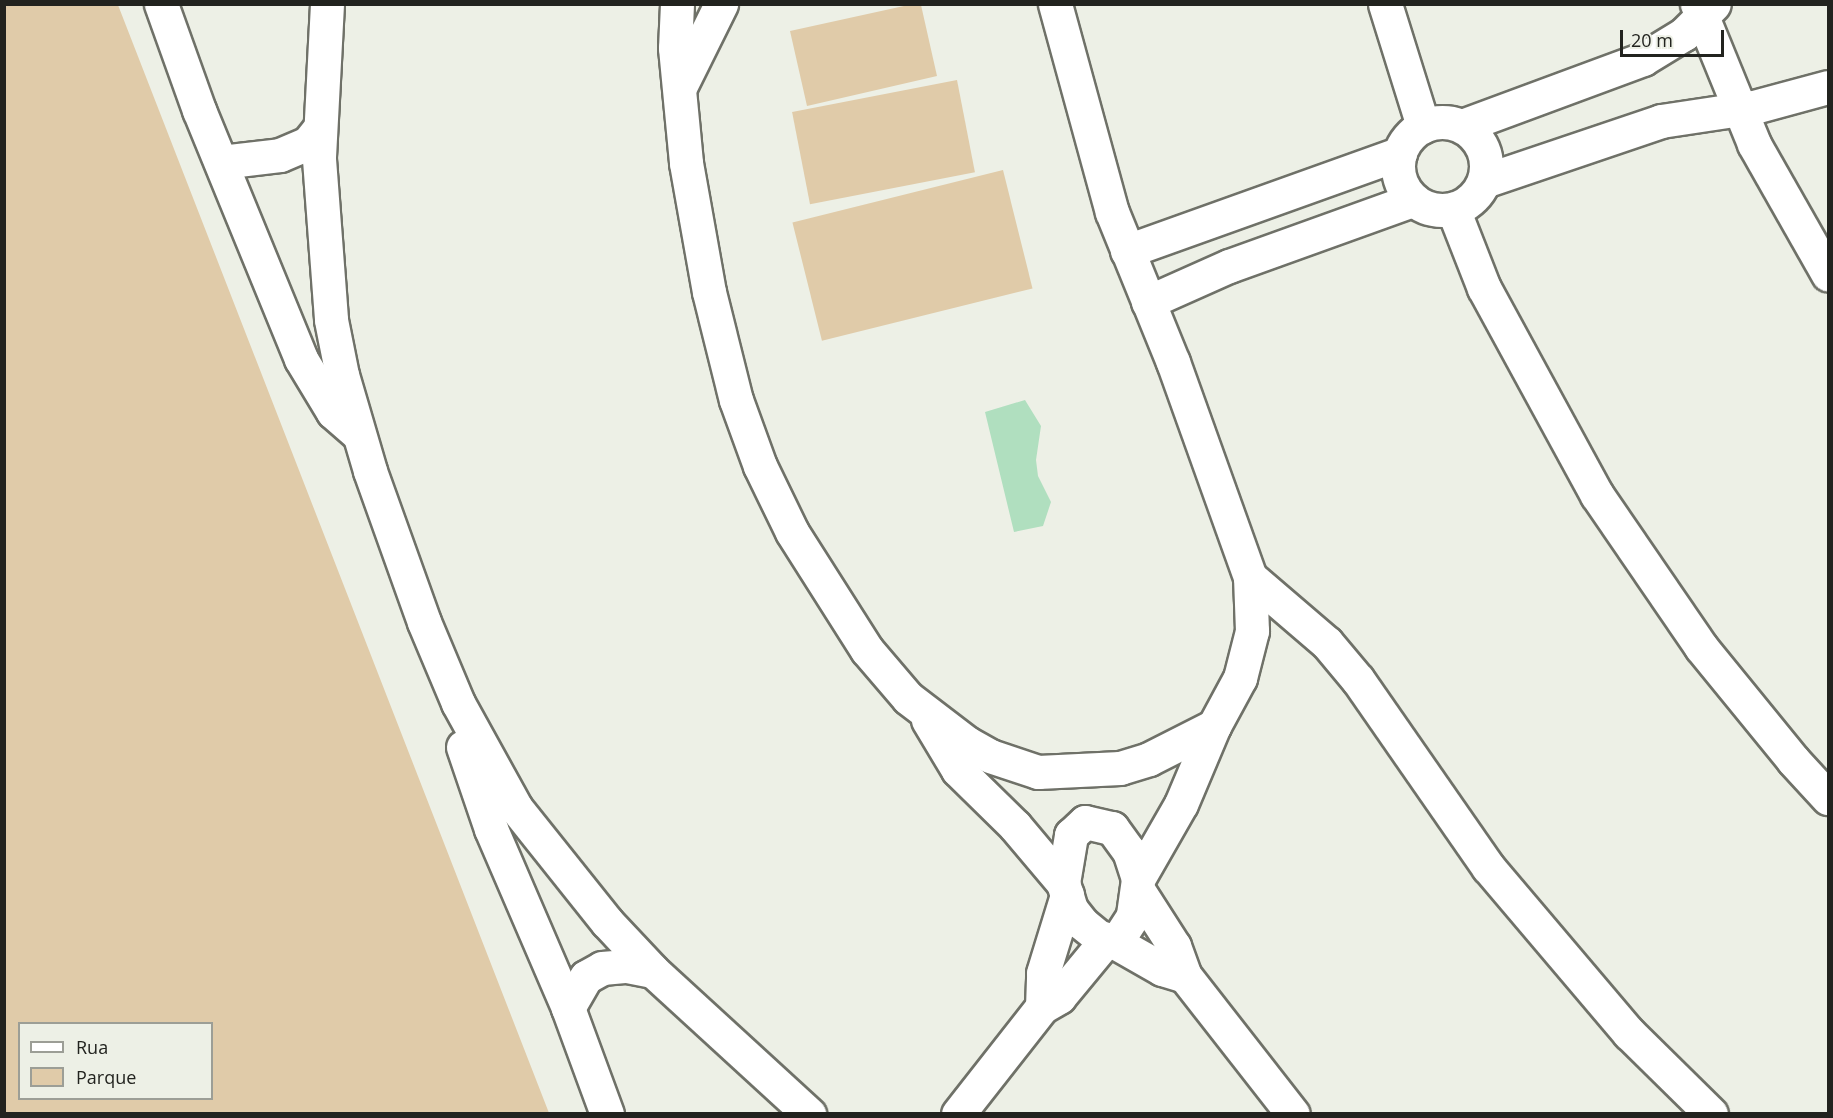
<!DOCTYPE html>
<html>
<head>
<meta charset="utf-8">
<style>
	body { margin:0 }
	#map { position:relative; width:1833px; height:1118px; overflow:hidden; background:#edf0e6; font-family:"Open Sans",sans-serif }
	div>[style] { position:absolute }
	.green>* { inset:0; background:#e0cba9; transform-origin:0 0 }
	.water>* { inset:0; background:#b0dfbf }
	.roads { filter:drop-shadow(2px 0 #6f7168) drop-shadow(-2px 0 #6f7168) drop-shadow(0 2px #6f7168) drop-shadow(0 -2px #6f7168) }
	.street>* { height:33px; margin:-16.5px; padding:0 16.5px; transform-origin:16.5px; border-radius:16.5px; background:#fff }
	.street>.ring { margin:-16.5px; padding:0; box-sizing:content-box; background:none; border:33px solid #fff; border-radius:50% }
	span { translate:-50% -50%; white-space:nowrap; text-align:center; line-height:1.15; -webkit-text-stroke:4.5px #edf0e6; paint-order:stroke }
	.frame { position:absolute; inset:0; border:6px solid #22231f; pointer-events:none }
	.legend { position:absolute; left:18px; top:1022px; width:195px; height:78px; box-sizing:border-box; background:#edf0e6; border:2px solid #9c9e96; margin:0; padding:8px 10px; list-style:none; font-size:18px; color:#22231f }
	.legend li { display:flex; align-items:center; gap:12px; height:30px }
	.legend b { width:30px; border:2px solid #9c9e96 }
	.scale { position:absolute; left:1620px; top:30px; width:104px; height:27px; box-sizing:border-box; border:3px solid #22231f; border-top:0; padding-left:8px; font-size:18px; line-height:21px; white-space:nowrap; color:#22231f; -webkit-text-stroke:4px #edf0e6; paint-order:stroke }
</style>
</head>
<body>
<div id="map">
	<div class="green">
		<div style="clip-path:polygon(evenodd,5px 4px,118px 5px,549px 1113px,5px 1113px,5px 4px,20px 1024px,212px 1024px,212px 1098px,20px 1098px,20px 1024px)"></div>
		<div style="clip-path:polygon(913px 4px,921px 5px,937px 76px,807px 106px,790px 31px)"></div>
		<div style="left:957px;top:80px;width:94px;height:168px;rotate:79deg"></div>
		<div style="left:1003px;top:170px;width:122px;height:217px;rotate:76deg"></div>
	</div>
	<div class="water">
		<div style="clip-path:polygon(1025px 400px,1041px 426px,1036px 460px,1038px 476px,1051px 502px,1043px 526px,1014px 532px,985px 412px)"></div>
	</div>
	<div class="roads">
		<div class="street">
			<div style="left:161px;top:4px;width:113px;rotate:70.3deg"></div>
			<div style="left:199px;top:110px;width:269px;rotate:67.7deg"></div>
			<div style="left:301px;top:359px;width:62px;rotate:58.9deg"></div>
			<div style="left:333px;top:412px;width:32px;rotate:41deg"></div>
			<div style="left:327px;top:4px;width:155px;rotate:93deg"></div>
			<div style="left:319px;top:159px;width:161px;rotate:85.7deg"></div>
			<div style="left:331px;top:320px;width:56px;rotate:78.7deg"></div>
			<div style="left:342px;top:375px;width:100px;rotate:73.7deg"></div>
			<div style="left:370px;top:471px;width:160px;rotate:70.3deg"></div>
			<div style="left:424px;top:622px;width:88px;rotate:67.2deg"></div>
			<div style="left:458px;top:703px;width:120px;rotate:61.1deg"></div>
			<div style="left:516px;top:808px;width:146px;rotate:51.4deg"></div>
			<div style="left:607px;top:922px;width:67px;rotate:46.8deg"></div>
			<div style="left:653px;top:971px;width:212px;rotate:42.5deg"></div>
			<div style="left:677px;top:4px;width:44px;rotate:92.6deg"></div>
			<div style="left:675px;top:48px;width:116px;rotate:84.5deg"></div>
			<div style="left:686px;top:163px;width:131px;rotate:79.9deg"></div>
			<div style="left:709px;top:292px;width:111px;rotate:76deg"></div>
			<div style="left:736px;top:400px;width:70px;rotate:70deg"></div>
			<div style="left:760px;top:466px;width:73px;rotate:64.1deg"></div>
			<div style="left:792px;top:532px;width:140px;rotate:57.6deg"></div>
			<div style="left:867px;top:650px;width:63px;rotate:49.5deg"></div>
			<div style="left:908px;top:698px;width:74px;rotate:37.3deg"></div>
			<div style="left:967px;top:743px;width:26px;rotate:29deg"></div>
			<div style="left:990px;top:756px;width:51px;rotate:18.4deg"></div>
			<div style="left:1038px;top:772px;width:82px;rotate:-2.8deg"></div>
			<div style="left:1120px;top:768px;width:30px;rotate:-17deg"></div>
			<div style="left:1149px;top:759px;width:73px;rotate:-26.9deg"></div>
			<div style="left:1055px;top:4px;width:216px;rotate:74.7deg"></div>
			<div style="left:1112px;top:212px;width:162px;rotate:67.9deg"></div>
			<div style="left:1173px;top:362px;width:228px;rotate:70.3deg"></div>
			<div style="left:1250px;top:577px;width:101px;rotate:40.6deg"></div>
			<div style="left:1327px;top:643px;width:48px;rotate:50deg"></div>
			<div style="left:1358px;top:680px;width:228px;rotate:55.2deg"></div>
			<div style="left:1488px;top:867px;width:218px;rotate:49.7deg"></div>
			<div style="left:1629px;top:1033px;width:115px;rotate:44.6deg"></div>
			<div style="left:1385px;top:4px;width:128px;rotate:72.7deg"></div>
			<div style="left:1697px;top:4px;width:151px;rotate:67.8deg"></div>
			<div style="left:1754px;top:144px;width:150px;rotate:60.4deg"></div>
			<div style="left:680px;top:87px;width:93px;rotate:-63.7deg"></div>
			<div class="ring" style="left:1398px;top:122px;width:55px;height:55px"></div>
			<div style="left:1462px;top:126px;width:193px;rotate:-20.3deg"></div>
			<div style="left:1643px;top:59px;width:48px;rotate:-31.4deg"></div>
			<div style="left:1684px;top:34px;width:42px;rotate:-45deg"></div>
			<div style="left:221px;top:162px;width:59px;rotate:-6.8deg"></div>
			<div style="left:280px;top:155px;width:30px;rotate:-23deg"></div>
			<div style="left:308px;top:143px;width:18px;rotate:-52deg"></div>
			<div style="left:1484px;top:181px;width:187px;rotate:-18.7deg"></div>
			<div style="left:1661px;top:121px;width:94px;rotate:-8.6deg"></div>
			<div style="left:1754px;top:107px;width:77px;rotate:-15.1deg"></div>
			<div style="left:1453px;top:209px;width:85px;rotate:68.6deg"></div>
			<div style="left:1484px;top:288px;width:236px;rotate:61.4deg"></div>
			<div style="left:1597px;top:495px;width:184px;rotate:55.6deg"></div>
			<div style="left:1701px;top:647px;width:146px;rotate:50.8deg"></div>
			<div style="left:1793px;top:760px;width:52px;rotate:47.4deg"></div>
			<div style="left:1127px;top:251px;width:290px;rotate:-19.7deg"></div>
			<div style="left:1148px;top:302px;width:89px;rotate:-24deg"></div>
			<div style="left:1229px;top:266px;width:195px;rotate:-19.8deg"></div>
			<div style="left:928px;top:720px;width:58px;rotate:59deg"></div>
			<div style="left:958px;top:770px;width:80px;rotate:44.5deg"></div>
			<div style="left:1015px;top:826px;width:75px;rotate:49.9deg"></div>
			<div style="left:463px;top:747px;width:87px;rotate:71.1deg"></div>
			<div style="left:491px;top:829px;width:195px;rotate:66.7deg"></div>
			<div style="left:568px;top:1008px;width:113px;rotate:69.8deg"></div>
			<div style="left:1085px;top:822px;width:28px;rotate:13deg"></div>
			<div style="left:1112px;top:828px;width:29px;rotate:54deg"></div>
			<div style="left:1129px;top:851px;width:29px;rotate:72deg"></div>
			<div style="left:1138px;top:879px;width:37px;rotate:98deg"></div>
			<div style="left:1133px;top:916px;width:24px;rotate:123deg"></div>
			<div style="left:1120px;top:936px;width:10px;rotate:156deg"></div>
			<div style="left:1111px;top:940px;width:12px;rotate:-166deg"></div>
			<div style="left:1099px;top:937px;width:22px;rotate:-141deg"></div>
			<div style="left:1082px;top:923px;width:18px;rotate:-128deg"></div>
			<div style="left:1071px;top:909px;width:27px;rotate:-107deg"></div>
			<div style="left:1063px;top:883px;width:49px;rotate:-80.5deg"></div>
			<div style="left:1071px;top:835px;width:19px;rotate:-43deg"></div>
			<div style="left:1138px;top:879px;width:86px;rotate:-60.2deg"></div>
			<div style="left:1181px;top:804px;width:85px;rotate:-67.1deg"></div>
			<div style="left:1214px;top:726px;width:55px;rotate:-61.6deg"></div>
			<div style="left:1240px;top:678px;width:49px;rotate:-75.7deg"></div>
			<div style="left:1252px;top:631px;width:54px;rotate:-92.1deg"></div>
			<div style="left:1138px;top:890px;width:67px;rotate:57.3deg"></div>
			<div style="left:1174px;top:946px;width:32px;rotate:70deg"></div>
			<div style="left:1185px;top:976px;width:175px;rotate:52deg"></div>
			<div style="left:1111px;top:940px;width:59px;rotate:29.6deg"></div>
			<div style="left:1162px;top:969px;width:24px;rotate:17deg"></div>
			<div style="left:1042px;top:1007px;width:34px;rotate:-88deg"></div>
			<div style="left:1043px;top:973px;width:82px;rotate:-72.9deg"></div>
			<div style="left:568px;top:1008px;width:36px;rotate:-60deg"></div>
			<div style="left:586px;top:977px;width:18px;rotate:-29deg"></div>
			<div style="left:602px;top:968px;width:25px;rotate:-5deg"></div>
			<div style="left:627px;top:966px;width:26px;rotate:11deg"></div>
			<div style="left:958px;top:1114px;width:136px;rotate:-51.9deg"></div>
			<div style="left:1042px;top:1007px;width:20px;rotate:-30deg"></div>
			<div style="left:1059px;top:997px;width:74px;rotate:-50.5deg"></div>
		</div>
	</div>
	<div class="frame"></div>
	<ul class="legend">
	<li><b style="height:8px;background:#fff"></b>Rua</li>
	<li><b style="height:16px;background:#e0cba9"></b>Parque</li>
	</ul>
	<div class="scale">20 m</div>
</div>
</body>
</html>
